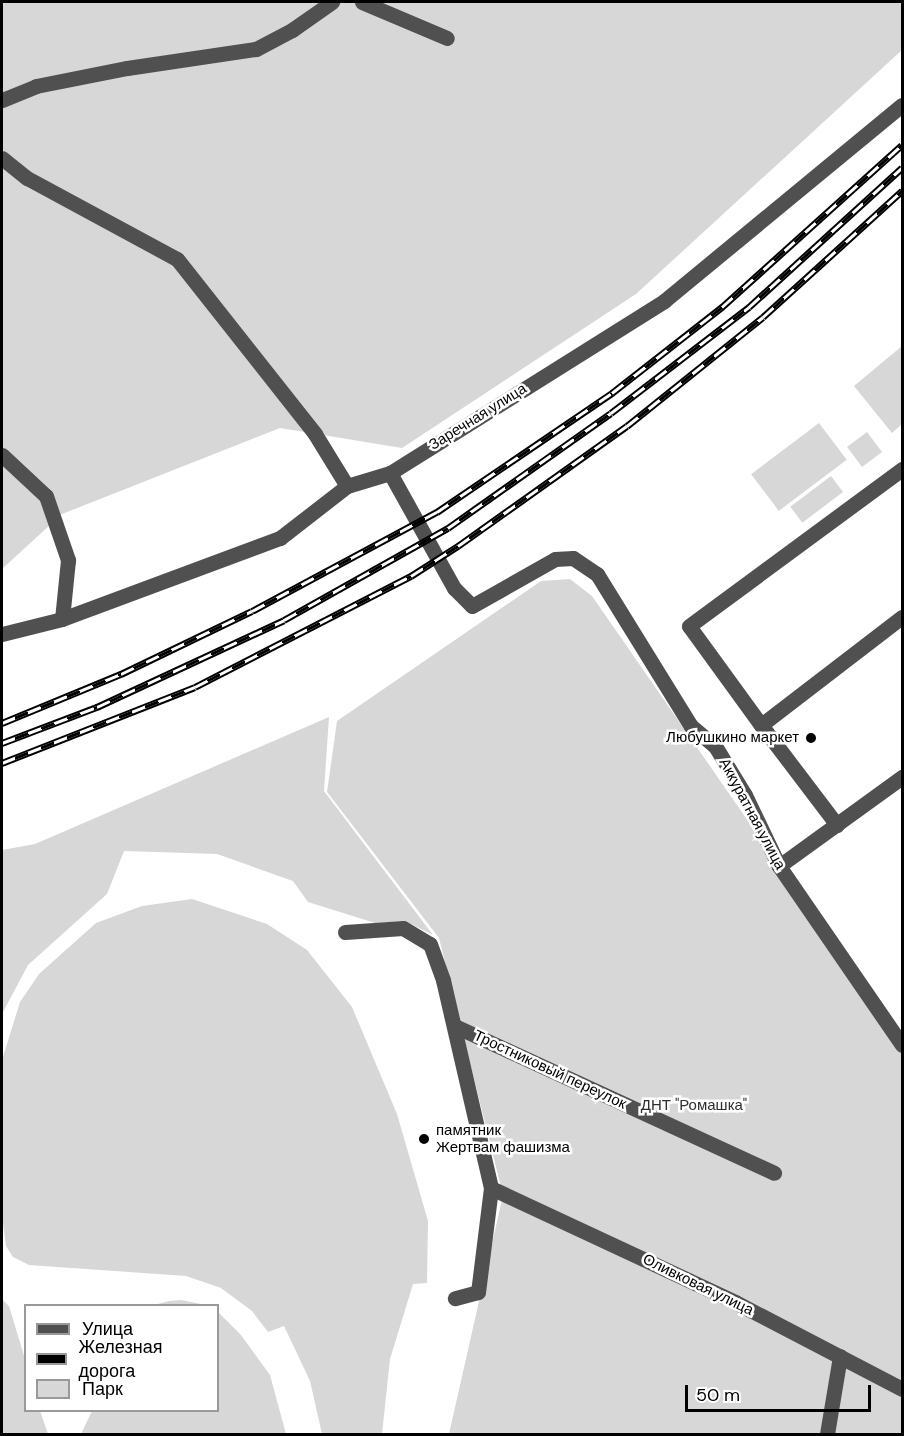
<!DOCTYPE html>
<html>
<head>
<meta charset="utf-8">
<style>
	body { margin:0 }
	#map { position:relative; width:904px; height:1436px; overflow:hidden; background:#fff; font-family:"DM Sans",sans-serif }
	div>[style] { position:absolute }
	.green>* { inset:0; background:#d7d7d7; transform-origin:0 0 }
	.minor>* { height:15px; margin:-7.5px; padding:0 7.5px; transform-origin:7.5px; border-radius:7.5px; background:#505050 }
	.rail>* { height:7px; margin-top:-3.5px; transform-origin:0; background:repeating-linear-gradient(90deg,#fff 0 14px,#000 0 28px); box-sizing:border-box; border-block:2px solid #000 }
	.dots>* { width:16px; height:16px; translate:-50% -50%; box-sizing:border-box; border:3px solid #fff; border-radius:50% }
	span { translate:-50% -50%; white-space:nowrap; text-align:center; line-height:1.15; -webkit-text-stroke:5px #fff; paint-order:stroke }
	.street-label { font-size:15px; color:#000 }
	.poi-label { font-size:15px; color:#000 }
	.right { translate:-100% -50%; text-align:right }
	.left { translate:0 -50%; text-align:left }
	.park-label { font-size:15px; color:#2e2e2e }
	.frame { position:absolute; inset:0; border:3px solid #000; pointer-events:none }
	.legend { position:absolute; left:24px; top:1304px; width:195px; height:108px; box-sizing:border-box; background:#fff; border:2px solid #999; margin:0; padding:8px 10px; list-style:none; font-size:18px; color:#000 }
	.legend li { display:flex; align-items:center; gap:12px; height:30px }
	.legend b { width:30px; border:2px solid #999 }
	.scale { position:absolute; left:685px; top:1385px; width:186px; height:27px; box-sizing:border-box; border:3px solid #000; border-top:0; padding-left:8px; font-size:18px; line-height:21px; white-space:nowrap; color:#000; -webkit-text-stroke:4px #fff; paint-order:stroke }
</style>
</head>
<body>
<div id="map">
	<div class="green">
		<div style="clip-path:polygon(2px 2px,902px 2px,902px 50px,636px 294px,402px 448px,280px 428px,62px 514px,2px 569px)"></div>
		<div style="clip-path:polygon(902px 346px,902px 424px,892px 433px,854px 386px)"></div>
		<div style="left:819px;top:423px;width:46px;height:85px;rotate:53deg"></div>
		<div style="left:867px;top:432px;width:25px;height:25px;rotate:53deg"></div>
		<div style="left:831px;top:476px;width:20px;height:51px;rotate:53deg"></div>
		<div style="clip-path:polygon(570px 579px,592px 596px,902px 1043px,902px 1434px,449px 1434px,503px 1195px,439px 938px,327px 792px,337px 721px,541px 581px)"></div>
		<div style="clip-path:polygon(329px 717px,324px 791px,433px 935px,405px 921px,375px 923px,308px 902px,293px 881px,217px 854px,124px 851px,107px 894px,28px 965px,2px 1014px,2px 850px,35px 844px)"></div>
		<div style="clip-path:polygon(192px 899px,267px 924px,307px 950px,352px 1007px,397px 1114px,428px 1221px,427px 1283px,413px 1284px,390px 1359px,382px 1434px,322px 1434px,310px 1381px,284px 1326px,268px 1332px,252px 1311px,221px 1288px,186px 1276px,29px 1265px,13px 1257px,6px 1246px,2px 1215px,2px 1060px,20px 1002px,39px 974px,96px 923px,142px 906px)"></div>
		<div style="clip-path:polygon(2px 1299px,9px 1306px,25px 1359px,26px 1410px,40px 1411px,48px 1434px,2px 1434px)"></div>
		<div style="clip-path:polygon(181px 1300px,206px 1305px,154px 1305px,169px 1301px)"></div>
		<div style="clip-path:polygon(218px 1312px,241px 1335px,270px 1375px,286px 1434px,81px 1434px,92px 1411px,218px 1410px)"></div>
	</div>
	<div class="minor">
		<div style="left:362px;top:2px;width:92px;rotate:23deg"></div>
		<div style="left:2px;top:100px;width:37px;rotate:-22deg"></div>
		<div style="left:36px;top:86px;width:93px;rotate:-11.2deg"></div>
		<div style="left:127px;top:68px;width:130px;rotate:-8.4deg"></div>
		<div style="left:256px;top:49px;width:41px;rotate:-27.8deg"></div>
		<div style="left:292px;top:30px;width:49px;rotate:-35deg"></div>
		<div style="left:2px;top:158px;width:32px;rotate:39deg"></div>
		<div style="left:27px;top:178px;width:170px;rotate:28.4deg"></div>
		<div style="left:177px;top:259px;width:223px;rotate:51.7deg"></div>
		<div style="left:315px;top:434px;width:61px;rotate:58.4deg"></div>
		<div style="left:2px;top:455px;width:60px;rotate:43deg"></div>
		<div style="left:46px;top:496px;width:68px;rotate:71deg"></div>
		<div style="left:68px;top:560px;width:59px;rotate:95.8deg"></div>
		<div style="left:390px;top:473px;width:132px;rotate:60.9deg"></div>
		<div style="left:454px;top:588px;width:25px;rotate:45deg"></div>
		<div style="left:472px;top:606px;width:95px;rotate:-29.5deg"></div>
		<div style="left:555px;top:559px;width:18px;rotate:-3deg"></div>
		<div style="left:573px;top:558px;width:29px;rotate:34deg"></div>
		<div style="left:597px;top:574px;width:179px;rotate:58.3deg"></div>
		<div style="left:691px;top:726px;width:31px;rotate:40deg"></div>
		<div style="left:715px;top:746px;width:57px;rotate:58.5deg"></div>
		<div style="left:745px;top:795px;width:79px;rotate:64.4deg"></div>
		<div style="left:779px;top:866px;width:217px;rotate:55.5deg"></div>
		<div style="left:2px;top:634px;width:62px;rotate:-14deg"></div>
		<div style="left:62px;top:619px;width:233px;rotate:-20.4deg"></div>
		<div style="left:280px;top:538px;width:85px;rotate:-37.8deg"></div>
		<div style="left:347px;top:486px;width:45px;rotate:-16.8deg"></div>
		<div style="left:390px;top:473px;width:324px;rotate:-32.1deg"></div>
		<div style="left:664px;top:301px;width:308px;rotate:-39.5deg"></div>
		<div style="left:761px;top:725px;width:122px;rotate:-126deg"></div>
		<div style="left:689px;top:626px;width:265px;rotate:-36.4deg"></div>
		<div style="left:837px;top:825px;width:126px;rotate:-127.2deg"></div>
		<div style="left:761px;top:725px;width:178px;rotate:-37.5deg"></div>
		<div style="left:779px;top:866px;width:152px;rotate:-35.9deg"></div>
		<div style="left:345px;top:932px;width:58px;rotate:-3.9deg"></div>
		<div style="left:403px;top:928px;width:31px;rotate:31deg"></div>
		<div style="left:430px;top:944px;width:38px;rotate:70deg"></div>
		<div style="left:443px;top:980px;width:213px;rotate:77deg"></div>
		<div style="left:491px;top:1188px;width:105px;rotate:97.1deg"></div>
		<div style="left:478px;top:1292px;width:24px;rotate:165deg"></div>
		<div style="left:457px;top:1027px;width:349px;rotate:24.7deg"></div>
		<div style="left:491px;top:1188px;width:269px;rotate:25deg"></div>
		<div style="left:735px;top:1302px;width:188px;rotate:27.5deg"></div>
		<div style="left:827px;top:1434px;width:79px;rotate:-80.5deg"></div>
	</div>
	<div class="rail">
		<div style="left:2px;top:723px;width:129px;rotate:-22.4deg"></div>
		<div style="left:121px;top:674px;width:145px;rotate:-25.7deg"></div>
		<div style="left:252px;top:611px;width:210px;rotate:-28.2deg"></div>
		<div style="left:437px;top:512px;width:212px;rotate:-34.2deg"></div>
		<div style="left:612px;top:393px;width:140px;rotate:-38deg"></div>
		<div style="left:722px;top:307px;width:242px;rotate:-42deg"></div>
		<div style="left:2px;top:743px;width:102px;rotate:-20.8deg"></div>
		<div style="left:97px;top:707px;width:206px;rotate:-24.9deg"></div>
		<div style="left:284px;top:620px;width:188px;rotate:-29.3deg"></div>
		<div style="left:448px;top:528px;width:199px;rotate:-35.2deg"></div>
		<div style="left:611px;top:413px;width:174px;rotate:-37.5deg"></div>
		<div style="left:749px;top:307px;width:207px;rotate:-42.3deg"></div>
		<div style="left:2px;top:763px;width:207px;rotate:-21.5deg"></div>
		<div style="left:195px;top:687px;width:243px;rotate:-27.2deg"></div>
		<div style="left:411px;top:576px;width:56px;rotate:-32.6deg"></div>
		<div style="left:458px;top:546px;width:207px;rotate:-35.4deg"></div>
		<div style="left:627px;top:426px;width:174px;rotate:-38.7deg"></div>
		<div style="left:763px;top:317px;width:188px;rotate:-42.2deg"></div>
	</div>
	<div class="dots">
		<div style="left:811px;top:738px;background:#000"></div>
		<div style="left:424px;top:1139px;background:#000"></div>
	</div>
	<div class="street-label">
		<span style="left:478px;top:417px;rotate:-32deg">Заречная улица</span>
		<span style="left:752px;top:814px;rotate:62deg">Аккуратная улица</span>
		<span style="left:550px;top:1070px;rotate:25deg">Тростниковый переулок</span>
		<span style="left:698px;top:1285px;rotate:26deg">Оливковая улица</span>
	</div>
	<div class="poi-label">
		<span class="right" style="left:799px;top:738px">Любушкино маркет</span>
		<span class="left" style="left:436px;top:1139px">памятник<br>Жертвам фашизма</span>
	</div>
	<div class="park-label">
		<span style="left:694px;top:1106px">ДНТ "Ромашка"</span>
	</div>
	<div class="frame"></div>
	<ul class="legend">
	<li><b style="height:8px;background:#505050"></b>Улица</li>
	<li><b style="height:8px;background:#000"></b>Железная дорога</li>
	<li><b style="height:16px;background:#d7d7d7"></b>Парк</li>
	</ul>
	<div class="scale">50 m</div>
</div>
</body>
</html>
